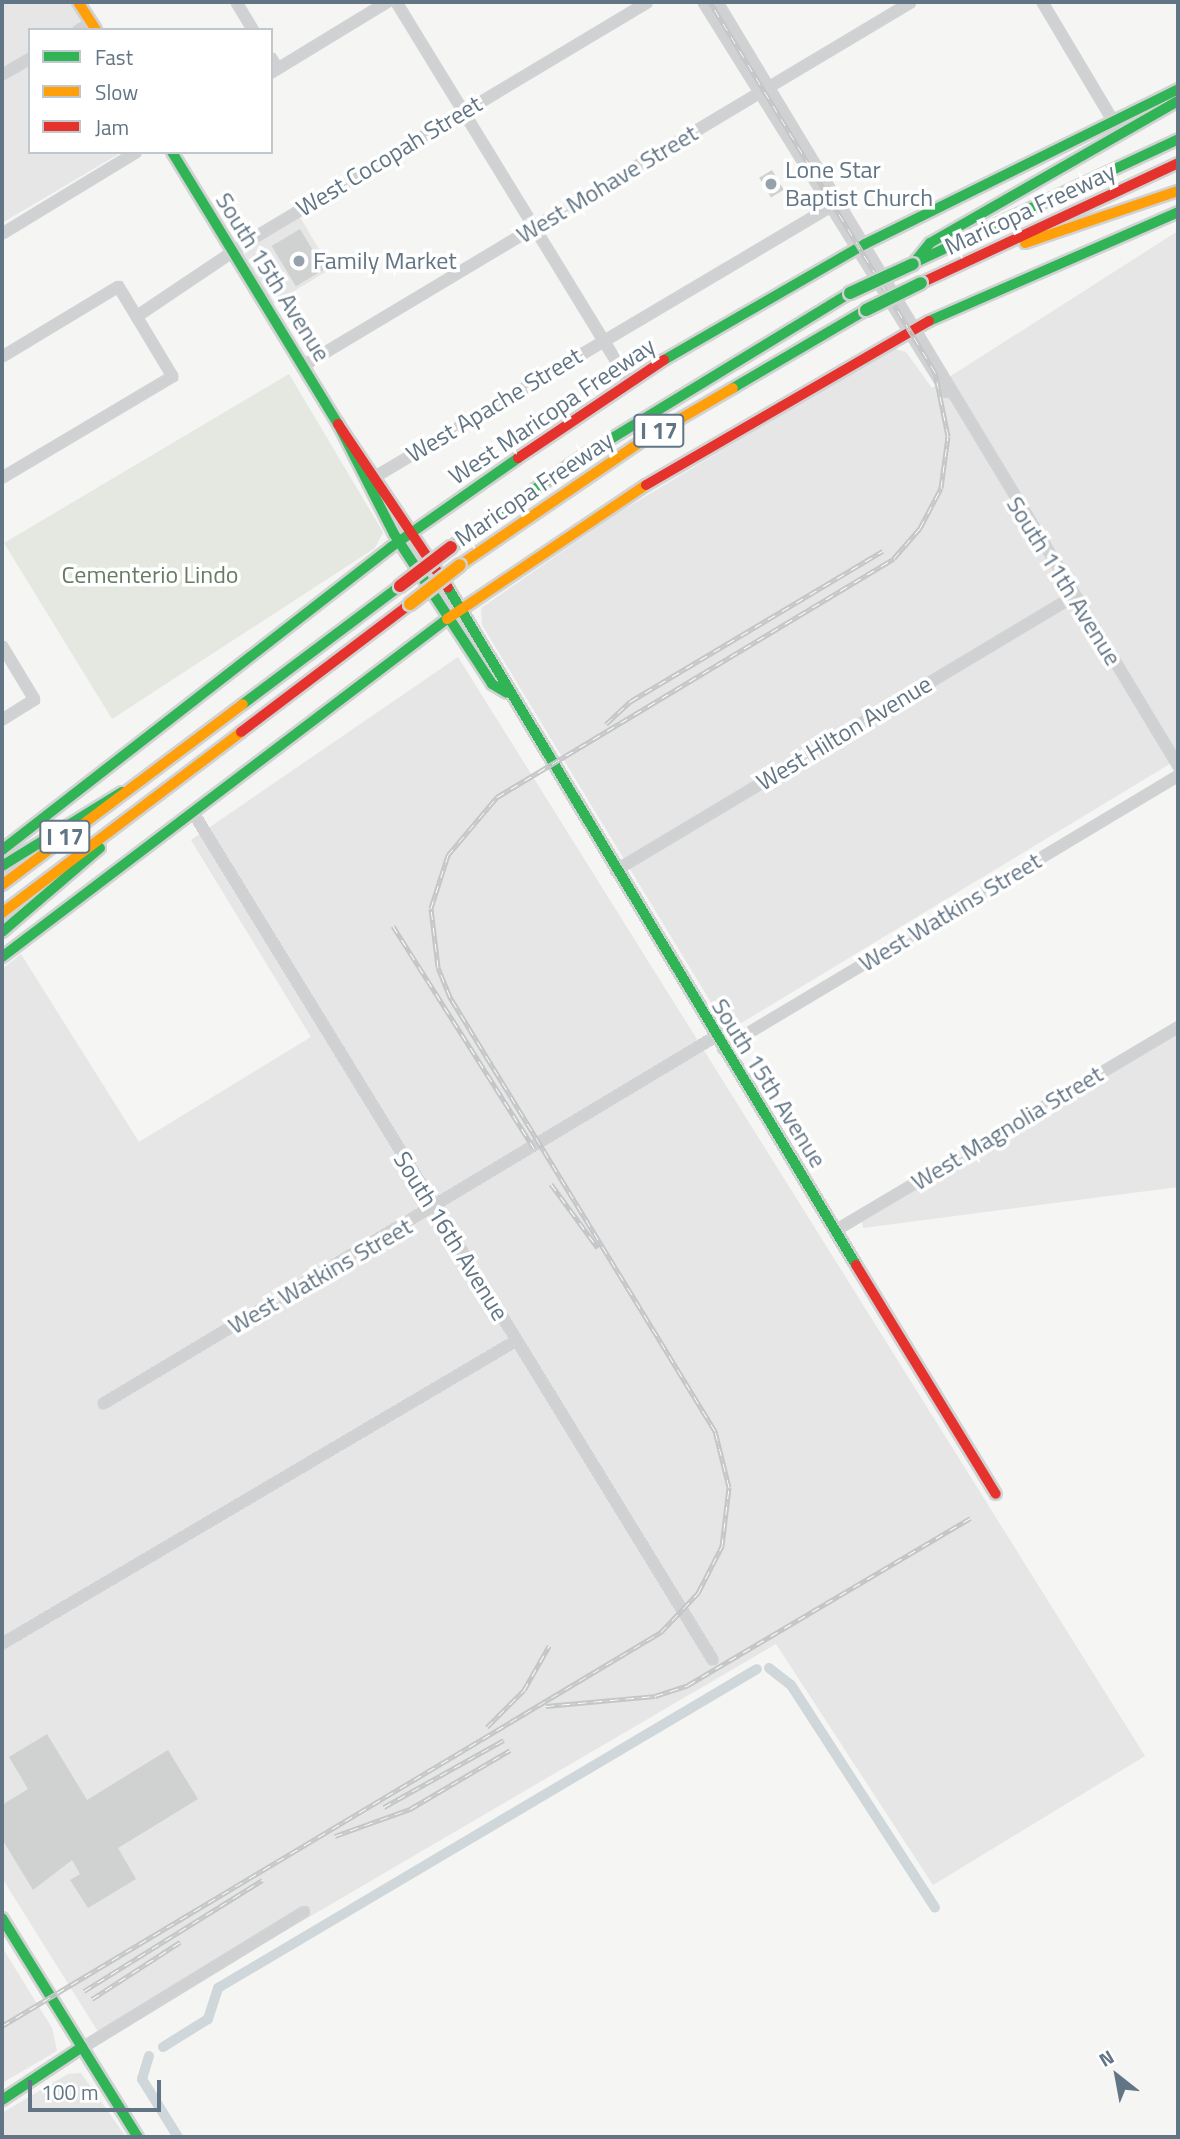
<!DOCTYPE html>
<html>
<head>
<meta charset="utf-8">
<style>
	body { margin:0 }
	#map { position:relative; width:1180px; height:2139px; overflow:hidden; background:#f5f5f3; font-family:"Titillium Web",sans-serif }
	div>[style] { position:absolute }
	.built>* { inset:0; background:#e5e6e5; transform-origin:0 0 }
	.green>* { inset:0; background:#e4e8e1 }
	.canal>* { height:10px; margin:-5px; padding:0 5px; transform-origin:5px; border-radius:5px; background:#cfd7da }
	.building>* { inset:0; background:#d0d1d1; transform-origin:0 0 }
	.roads { filter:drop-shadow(2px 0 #d0d2d3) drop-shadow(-2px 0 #d0d2d3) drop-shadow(0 2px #d0d2d3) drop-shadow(0 -2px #d0d2d3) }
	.street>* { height:7px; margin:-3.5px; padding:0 3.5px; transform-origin:3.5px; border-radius:3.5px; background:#d0d1d2 }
	.fast>* { height:10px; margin:-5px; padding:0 5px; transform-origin:5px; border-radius:5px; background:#30b455 }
	.slow>* { height:10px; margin:-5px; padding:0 5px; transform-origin:5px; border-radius:5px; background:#ff9f0a }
	.jam>* { height:10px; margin:-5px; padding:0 5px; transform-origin:5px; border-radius:5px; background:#e5322d }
	.rail>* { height:5px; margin-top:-2.5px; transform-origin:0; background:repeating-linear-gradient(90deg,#fff 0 8px,#c5c6c7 0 16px); box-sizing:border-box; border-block:2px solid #c5c6c7 }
	.bridges { filter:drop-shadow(2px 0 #d0d2d2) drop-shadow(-2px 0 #d0d2d2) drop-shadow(0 2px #d0d2d2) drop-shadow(0 -2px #d0d2d2) }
	.fast-bridge>* { height:12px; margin:-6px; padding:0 6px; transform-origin:6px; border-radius:6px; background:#30b455 }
	.slow-bridge>* { height:12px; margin:-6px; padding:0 6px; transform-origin:6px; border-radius:6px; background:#ff9f0a }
	.jam-bridge>* { height:12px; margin:-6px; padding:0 6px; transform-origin:6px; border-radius:6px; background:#e5322d }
	.dots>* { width:19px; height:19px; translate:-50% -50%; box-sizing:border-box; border:4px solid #fff; border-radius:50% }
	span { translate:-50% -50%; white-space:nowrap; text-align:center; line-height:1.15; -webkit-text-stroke:7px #fff; paint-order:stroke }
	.shield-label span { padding:2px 5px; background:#fff; border:2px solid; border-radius:5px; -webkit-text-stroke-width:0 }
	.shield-label { font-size:23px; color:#627585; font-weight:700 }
	.street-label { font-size:24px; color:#627585 }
	.poi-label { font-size:24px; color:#627585 }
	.left { translate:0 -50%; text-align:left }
	.park-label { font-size:24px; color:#667c62 }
	.frame { position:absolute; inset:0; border:4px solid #627585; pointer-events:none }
	.legend { position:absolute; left:28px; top:28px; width:245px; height:126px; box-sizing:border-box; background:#fff; border:2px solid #c0c8ce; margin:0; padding:9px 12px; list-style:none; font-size:21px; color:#627585 }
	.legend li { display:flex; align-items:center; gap:14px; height:35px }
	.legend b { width:35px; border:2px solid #c0c8ce }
	.north { position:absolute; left:1082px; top:2041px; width:70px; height:70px; -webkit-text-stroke:5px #fff; paint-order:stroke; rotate:329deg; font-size:19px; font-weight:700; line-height:28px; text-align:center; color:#627585 }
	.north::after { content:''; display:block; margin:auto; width:24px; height:32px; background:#627585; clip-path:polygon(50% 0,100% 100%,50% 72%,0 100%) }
	.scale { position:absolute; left:28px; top:2080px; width:133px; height:32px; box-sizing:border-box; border:4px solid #627585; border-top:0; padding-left:9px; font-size:21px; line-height:24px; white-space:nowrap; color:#627585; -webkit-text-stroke:5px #fff; paint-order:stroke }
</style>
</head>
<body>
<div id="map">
	<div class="built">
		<div style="clip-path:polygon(2px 2px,69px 2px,87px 30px,30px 30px,30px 152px,122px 152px,2px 223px)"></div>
		<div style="left:298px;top:214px;width:64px;height:71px;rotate:59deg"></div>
		<div style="clip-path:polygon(1178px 231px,1178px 759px,733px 1028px,724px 1024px,482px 625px,481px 608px,618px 513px,892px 348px,906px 352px,932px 388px)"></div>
		<div style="clip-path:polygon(458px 657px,1145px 1756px,933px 1885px,776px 1644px,102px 2038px,2px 1878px,2px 969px,21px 954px,139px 1142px,311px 1037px,191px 840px)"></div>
		<div style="clip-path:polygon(1178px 1031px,1178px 1187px,863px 1228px,862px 1222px)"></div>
		<div style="clip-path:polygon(2px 1947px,52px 2028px,57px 2051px,2px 2083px)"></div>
		<div style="clip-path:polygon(81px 2073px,126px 2137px,2px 2137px,2px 2113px,68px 2074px)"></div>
	</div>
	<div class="green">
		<div style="clip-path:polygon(289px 374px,383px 532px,375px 548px,112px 719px,4px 543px)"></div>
	</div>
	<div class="canal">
		<div style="left:769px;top:1668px;width:28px;rotate:38deg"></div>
		<div style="left:791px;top:1685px;width:265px;rotate:57.1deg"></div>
		<div style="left:163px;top:2047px;width:53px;rotate:-31.9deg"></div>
		<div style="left:208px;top:2019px;width:33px;rotate:-72deg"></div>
		<div style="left:218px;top:1988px;width:626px;rotate:-30.62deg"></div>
		<div style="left:149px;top:2056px;width:24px;rotate:107deg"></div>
		<div style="left:142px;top:2079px;width:68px;rotate:58.2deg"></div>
	</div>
	<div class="building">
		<div style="left:772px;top:170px;width:23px;height:15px;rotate:59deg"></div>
		<div style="left:300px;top:229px;width:47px;height:33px;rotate:59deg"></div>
		<div style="clip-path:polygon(47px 1734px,87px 1800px,168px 1750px,198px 1799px,118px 1848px,136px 1879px,88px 1908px,70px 1880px,80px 1874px,72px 1860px,33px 1890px,2px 1839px,2px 1805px,28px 1789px,9px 1757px)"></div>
	</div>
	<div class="roads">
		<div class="street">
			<div style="left:236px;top:2px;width:33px;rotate:59deg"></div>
			<div style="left:396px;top:2px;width:444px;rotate:58.5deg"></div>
			<div style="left:703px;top:2px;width:460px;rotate:58deg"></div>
			<div style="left:717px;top:2px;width:892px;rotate:58.89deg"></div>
			<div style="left:1042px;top:2px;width:139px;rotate:59.2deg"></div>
			<div style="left:78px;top:30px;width:15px;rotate:-32deg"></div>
			<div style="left:271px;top:58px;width:12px;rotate:59deg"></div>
			<div style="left:271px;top:72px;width:135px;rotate:-31.3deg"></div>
			<div style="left:2px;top:74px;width:32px;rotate:-30deg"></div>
			<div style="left:2px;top:233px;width:156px;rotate:-31.3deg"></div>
			<div style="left:136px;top:316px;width:136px;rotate:-33.9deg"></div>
			<div style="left:249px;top:240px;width:463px;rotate:-30.9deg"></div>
			<div style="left:2px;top:356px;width:135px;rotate:-31.1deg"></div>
			<div style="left:118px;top:286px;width:105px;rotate:59deg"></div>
			<div style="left:172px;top:376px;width:198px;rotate:149.3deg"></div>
			<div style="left:303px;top:365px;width:707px;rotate:-30.88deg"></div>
			<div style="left:370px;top:479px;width:545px;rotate:-30.66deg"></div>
			<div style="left:2px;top:646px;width:62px;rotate:58.9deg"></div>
			<div style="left:34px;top:699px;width:38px;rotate:148deg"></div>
			<div style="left:192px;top:811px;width:995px;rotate:58.48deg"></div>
			<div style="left:615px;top:870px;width:534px;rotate:-30.89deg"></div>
			<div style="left:722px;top:1048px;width:531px;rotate:-30.91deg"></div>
			<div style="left:835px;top:1230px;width:399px;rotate:-30.7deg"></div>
			<div style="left:103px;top:1403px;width:714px;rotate:-30.95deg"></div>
			<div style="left:2px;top:1643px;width:597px;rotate:-30.52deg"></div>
			<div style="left:82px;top:2047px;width:260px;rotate:-31.5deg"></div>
		</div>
		<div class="fast">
			<div style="left:172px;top:152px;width:319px;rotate:58.6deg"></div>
			<div style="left:338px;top:424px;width:123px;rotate:63deg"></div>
			<div style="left:394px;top:534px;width:179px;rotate:56.8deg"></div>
			<div style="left:492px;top:684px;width:17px;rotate:31deg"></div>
			<div style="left:916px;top:262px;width:289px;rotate:-25.1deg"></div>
			<div style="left:913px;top:264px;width:27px;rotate:-51deg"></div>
			<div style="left:930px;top:243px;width:286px;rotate:-29.8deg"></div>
			<div style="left:929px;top:321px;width:272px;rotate:-23.6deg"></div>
			<div style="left:664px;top:360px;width:232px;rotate:-30deg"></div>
			<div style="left:865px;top:244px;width:349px;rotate:-26.3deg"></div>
			<div style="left:733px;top:388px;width:154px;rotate:-30.4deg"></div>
			<div style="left:451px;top:547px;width:160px;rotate:-34.6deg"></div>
			<div style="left:583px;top:456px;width:313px;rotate:-31.4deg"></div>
			<div style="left:448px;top:588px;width:790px;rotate:58.92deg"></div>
			<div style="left:243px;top:704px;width:196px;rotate:-36.9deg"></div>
			<div style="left:2px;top:850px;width:493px;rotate:-37.9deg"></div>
			<div style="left:391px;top:547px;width:155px;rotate:-35deg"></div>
			<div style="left:2px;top:866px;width:141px;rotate:-31.7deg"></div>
			<div style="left:2px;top:932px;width:129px;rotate:-40.6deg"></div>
			<div style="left:2px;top:957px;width:559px;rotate:-37.22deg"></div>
			<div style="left:2px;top:1918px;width:258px;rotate:58.2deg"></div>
			<div style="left:2px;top:2100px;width:96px;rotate:-33.5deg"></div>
		</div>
		<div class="slow">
			<div style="left:78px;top:2px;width:33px;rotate:57deg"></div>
			<div style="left:1025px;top:243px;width:162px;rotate:-18.8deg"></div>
			<div style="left:460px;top:565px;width:220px;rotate:-34.3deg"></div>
			<div style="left:642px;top:441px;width:105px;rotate:-30.2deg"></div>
			<div style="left:447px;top:619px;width:240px;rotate:-34deg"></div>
			<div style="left:2px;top:885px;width:301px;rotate:-36.9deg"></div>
			<div style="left:2px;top:913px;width:300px;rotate:-37.1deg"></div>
		</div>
		<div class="jam">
			<div style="left:921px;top:283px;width:284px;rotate:-25deg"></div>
			<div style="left:338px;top:424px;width:197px;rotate:56.1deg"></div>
			<div style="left:518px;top:458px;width:176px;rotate:-33.9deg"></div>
			<div style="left:646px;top:485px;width:327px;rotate:-30.1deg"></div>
			<div style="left:241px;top:732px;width:212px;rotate:-37.1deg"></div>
			<div style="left:856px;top:1265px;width:268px;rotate:58.6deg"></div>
		</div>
	</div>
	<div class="rail">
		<div style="left:606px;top:724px;width:34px;rotate:-43deg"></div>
		<div style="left:631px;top:701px;width:293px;rotate:-30.8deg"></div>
		<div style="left:393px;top:926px;width:263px;rotate:57.6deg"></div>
		<div style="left:551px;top:1184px;width:79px;rotate:53.7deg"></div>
		<div style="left:546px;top:1706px;width:109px;rotate:-5.2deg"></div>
		<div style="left:655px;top:1696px;width:35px;rotate:-18deg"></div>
		<div style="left:688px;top:1685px;width:328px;rotate:-30.6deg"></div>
		<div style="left:487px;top:1727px;width:52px;rotate:-45deg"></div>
		<div style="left:524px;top:1690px;width:51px;rotate:-60.4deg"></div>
		<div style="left:384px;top:1807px;width:137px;rotate:-29.2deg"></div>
		<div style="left:335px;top:1836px;width:80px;rotate:-19.8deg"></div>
		<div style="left:410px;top:1809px;width:116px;rotate:-30.5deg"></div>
		<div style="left:84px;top:1991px;width:210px;rotate:-31.9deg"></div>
		<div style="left:92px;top:1999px;width:105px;rotate:-32.9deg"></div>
		<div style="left:2px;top:2026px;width:768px;rotate:-30.87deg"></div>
		<div style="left:661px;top:1632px;width:54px;rotate:-46.5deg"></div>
		<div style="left:698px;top:1593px;width:53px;rotate:-62.9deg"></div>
		<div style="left:722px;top:1546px;width:59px;rotate:-83.2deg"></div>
		<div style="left:729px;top:1487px;width:58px;rotate:-104deg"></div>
		<div style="left:715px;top:1431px;width:509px;rotate:-121.41deg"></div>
		<div style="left:450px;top:997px;width:32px;rotate:-112deg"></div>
		<div style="left:438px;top:967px;width:59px;rotate:-96.8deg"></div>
		<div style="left:431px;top:908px;width:56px;rotate:-72.2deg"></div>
		<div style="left:448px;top:855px;width:76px;rotate:-49.8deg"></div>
		<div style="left:497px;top:797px;width:463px;rotate:-31deg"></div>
		<div style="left:894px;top:558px;width:40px;rotate:-49deg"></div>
		<div style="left:920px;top:528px;width:45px;rotate:-62.3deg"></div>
		<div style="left:941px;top:488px;width:52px;rotate:-82.3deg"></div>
		<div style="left:948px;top:436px;width:65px;rotate:-101.5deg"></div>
		<div style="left:935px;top:372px;width:433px;rotate:-121.3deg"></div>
	</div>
	<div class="bridges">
		<div class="fast-bridge">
			<div style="left:850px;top:293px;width:69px;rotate:-24.7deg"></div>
			<div style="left:866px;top:310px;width:61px;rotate:-26.1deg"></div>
		</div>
		<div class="slow-bridge">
			<div style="left:410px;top:604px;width:63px;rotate:-38deg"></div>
		</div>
		<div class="jam-bridge">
			<div style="left:400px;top:586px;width:64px;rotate:-37.4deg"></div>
		</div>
	</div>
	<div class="dots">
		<div style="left:771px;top:184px;background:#95a2ac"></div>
		<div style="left:299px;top:261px;background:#95a2ac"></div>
	</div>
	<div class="shield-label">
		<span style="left:659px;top:431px">I 17</span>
		<span style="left:65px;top:837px">I 17</span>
	</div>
	<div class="street-label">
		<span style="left:389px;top:156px;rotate:-31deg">West Cocopah Street</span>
		<span style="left:607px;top:184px;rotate:-31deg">West Mohave Street</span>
		<span style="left:1030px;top:209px;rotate:-25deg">Maricopa Freeway</span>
		<span style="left:273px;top:277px;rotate:58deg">South 15th Avenue</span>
		<span style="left:494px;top:405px;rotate:-31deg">West Apache Street</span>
		<span style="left:552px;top:411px;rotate:-34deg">West Maricopa Freeway</span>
		<span style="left:534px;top:489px;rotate:-34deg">Maricopa Freeway</span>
		<span style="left:1064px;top:581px;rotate:58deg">South 11th Avenue</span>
		<span style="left:844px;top:733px;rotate:-31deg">West Hilton Avenue</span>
		<span style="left:950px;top:912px;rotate:-31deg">West Watkins Street</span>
		<span style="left:769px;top:1083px;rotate:58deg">South 15th Avenue</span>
		<span style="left:1007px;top:1128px;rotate:-31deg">West Magnolia Street</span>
		<span style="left:451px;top:1236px;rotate:58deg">South 16th Avenue</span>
		<span style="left:320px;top:1276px;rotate:-30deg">West Watkins Street</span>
	</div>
	<div class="poi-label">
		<span class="left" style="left:785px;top:184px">Lone Star<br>Baptist Church</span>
		<span class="left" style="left:313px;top:261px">Family Market</span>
	</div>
	<div class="park-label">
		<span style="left:150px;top:575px">Cementerio Lindo</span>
	</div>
	<div class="frame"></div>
	<ul class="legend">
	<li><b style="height:9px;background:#30b455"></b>Fast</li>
	<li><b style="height:9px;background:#ff9f0a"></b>Slow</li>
	<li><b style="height:9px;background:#e5322d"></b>Jam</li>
	</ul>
	<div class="north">N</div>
	<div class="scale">100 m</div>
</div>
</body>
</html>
